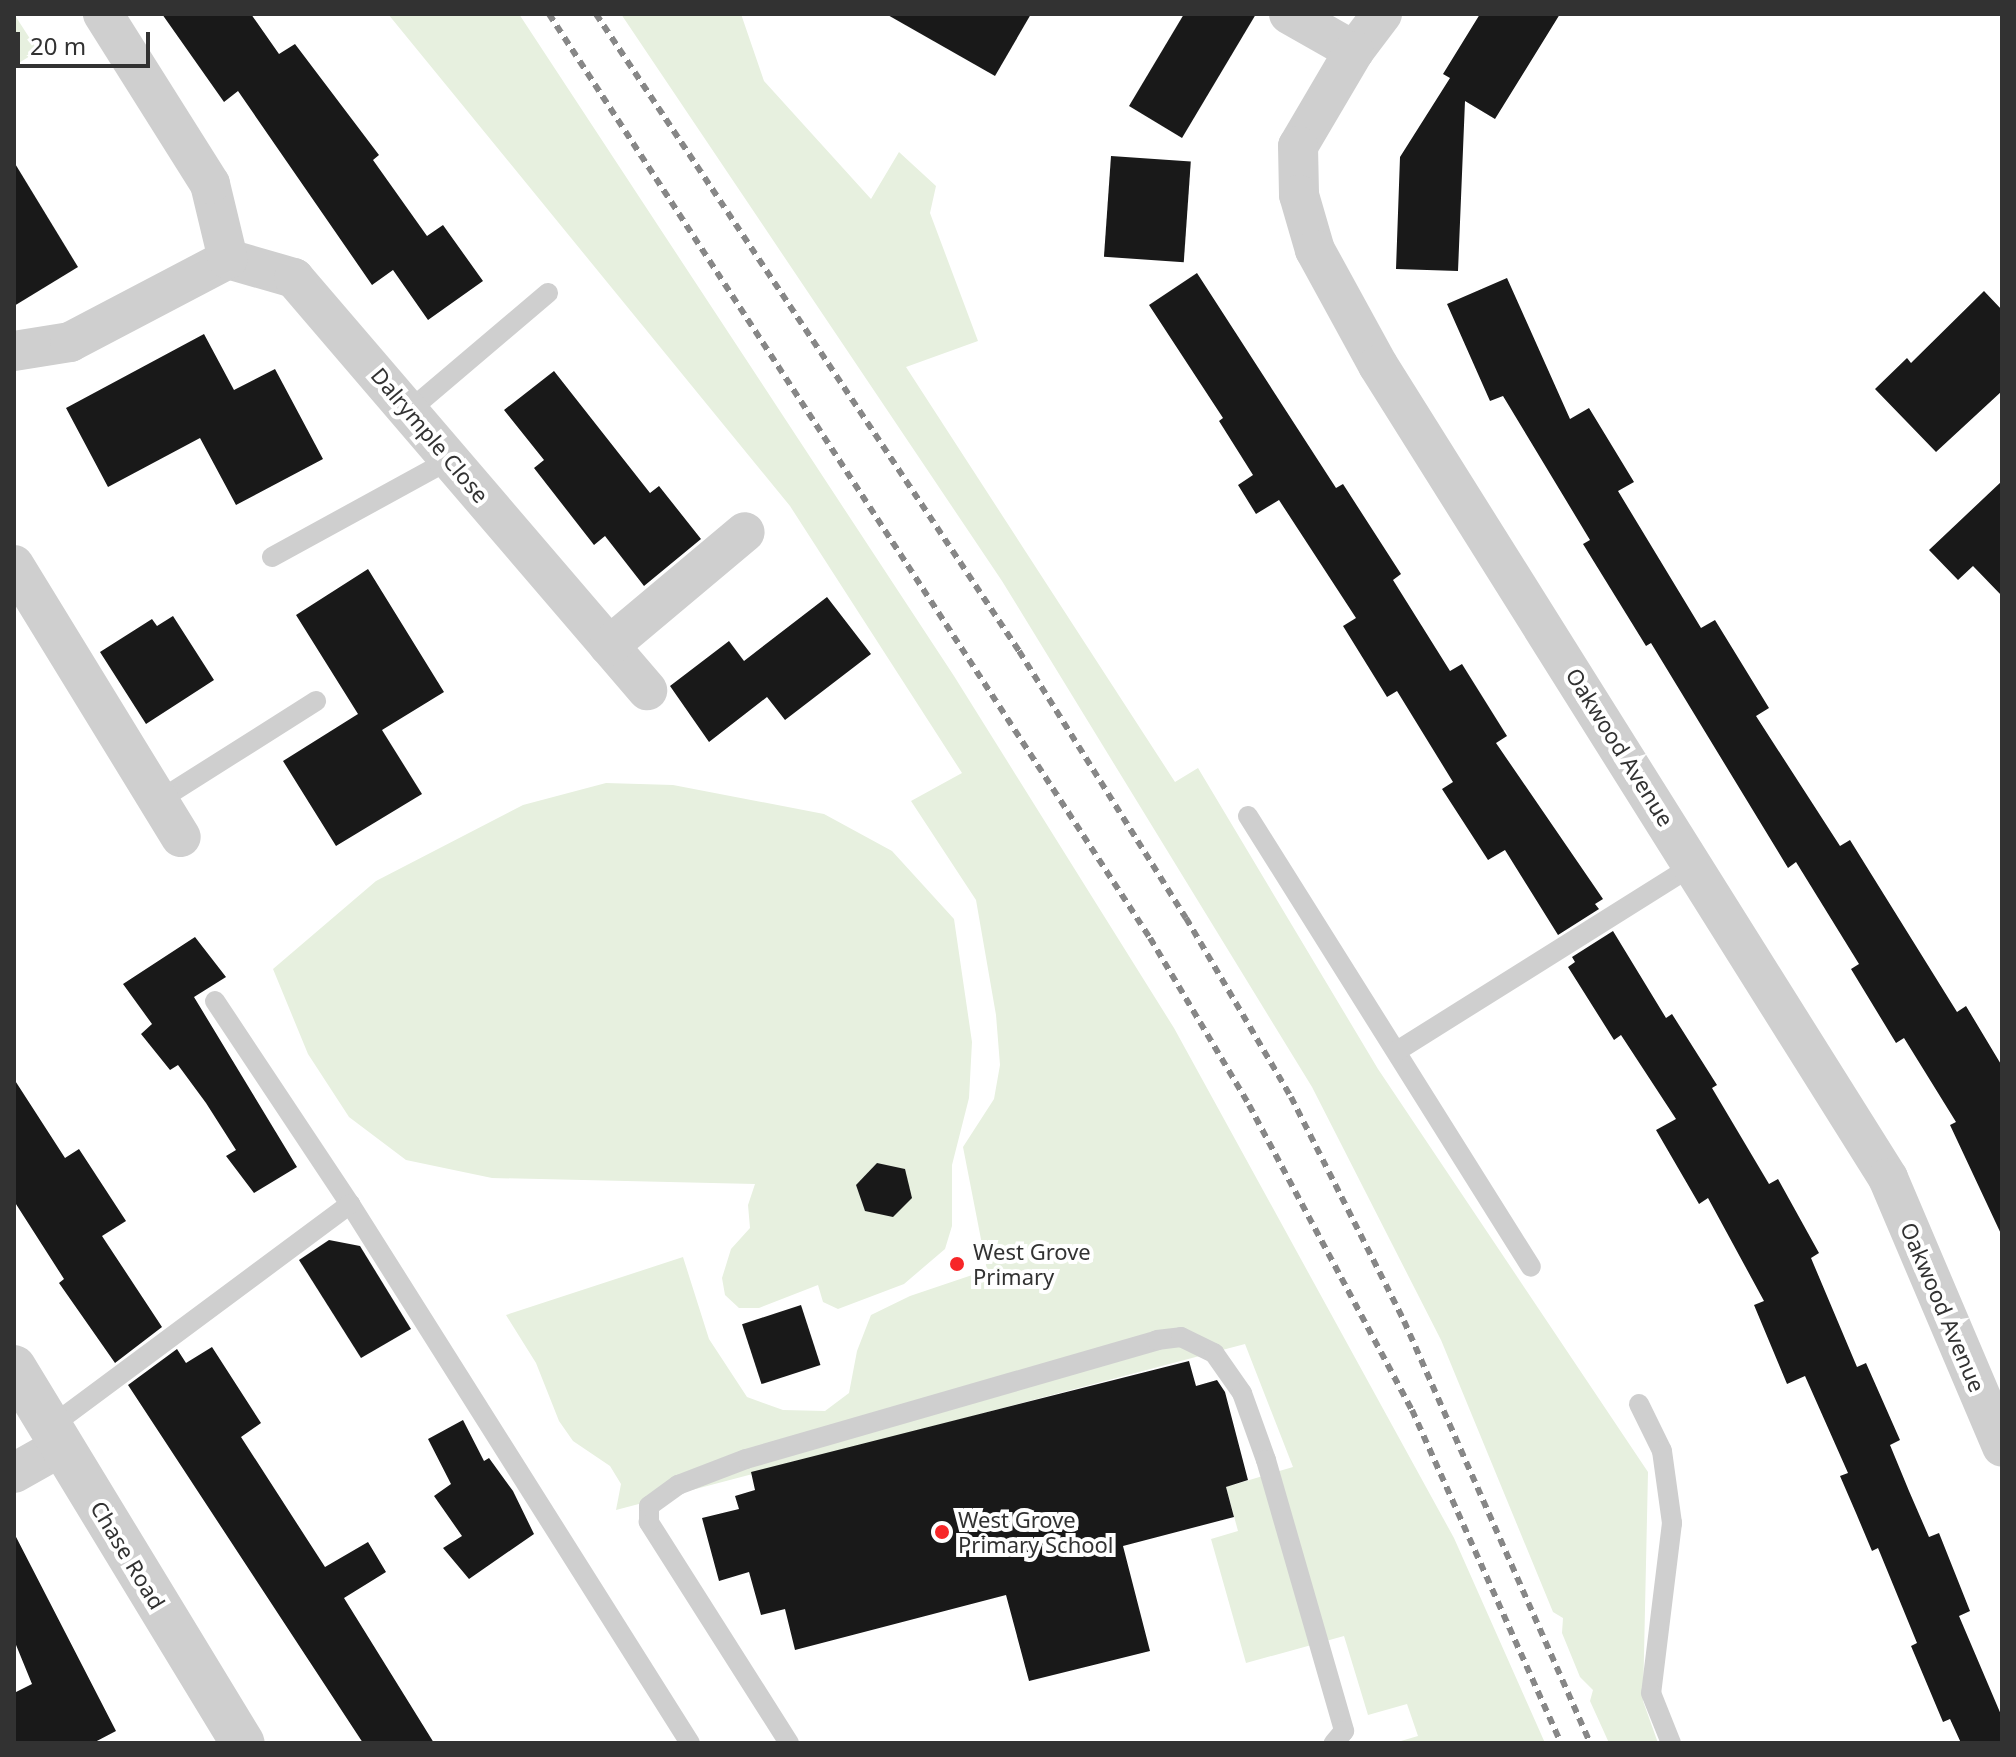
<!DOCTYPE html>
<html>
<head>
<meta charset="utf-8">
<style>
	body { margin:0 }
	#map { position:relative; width:2016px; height:1757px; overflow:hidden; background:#fff; font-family:"Noto Sans",sans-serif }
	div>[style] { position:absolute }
	.green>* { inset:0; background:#e7f0df }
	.building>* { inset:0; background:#191919; transform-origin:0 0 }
	.service>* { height:20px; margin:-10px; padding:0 10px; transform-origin:10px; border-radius:10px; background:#cfcfcf }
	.minor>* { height:40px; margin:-20px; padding:0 20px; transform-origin:20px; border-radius:20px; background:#cfcfcf }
	.tertiary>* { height:44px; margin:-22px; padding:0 22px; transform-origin:22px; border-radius:22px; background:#cfcfcf }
	.rail>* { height:6px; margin-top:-3px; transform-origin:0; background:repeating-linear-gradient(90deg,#878787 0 8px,transparent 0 14px) }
	.dots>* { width:22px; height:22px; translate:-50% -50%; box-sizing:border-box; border:4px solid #fff; border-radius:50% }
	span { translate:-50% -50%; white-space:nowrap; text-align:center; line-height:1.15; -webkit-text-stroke:8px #fff; paint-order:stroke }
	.street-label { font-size:22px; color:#323232 }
	.poi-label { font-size:22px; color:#323232 }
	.left { translate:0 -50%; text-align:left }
	.frame { position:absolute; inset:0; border:16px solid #323232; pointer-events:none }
	.scale { position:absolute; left:16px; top:32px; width:134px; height:36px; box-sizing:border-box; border:4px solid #323232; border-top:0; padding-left:10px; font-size:24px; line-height:28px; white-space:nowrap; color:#323232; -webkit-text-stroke:6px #fff; paint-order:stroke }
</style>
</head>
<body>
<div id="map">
	<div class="green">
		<div style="clip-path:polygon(14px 14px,38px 51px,14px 66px)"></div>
		<div style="clip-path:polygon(388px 14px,519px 14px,954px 676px,1174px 1028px,1454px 1538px,1545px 1743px,1394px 1743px,1418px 1736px,1407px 1704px,1368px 1715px,1344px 1636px,1246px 1663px,1211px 1539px,1238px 1531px,1226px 1487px,1293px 1467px,1245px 1344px,616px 1510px,621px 1484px,610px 1466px,573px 1441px,559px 1421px,536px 1363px,506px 1315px,683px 1257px,709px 1339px,747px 1397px,783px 1410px,825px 1411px,849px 1393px,857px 1351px,871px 1315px,910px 1296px,987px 1270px,963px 1147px,994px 1099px,1000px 1065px,996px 1015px,976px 900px,911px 801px,962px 773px,790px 506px)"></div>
		<div style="clip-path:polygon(621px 14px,741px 14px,764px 81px,871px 199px,899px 152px,936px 186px,930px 213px,978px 341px,906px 367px,1175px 782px,1198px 768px,1378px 1069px,1648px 1472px,1643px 1701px,1658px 1743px,1609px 1743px,1590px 1701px,1593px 1690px,1580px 1677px,1562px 1633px,1563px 1618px,1553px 1612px,1441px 1340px,1312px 1087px,1002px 581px)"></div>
		<div style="clip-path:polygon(606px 783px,673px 785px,824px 814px,892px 851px,954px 919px,972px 1042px,969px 1098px,952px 1165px,952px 1226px,945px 1249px,904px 1284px,838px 1309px,823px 1302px,818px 1285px,759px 1308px,739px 1308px,725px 1295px,722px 1278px,731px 1249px,750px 1228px,748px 1205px,755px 1184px,492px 1178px,406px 1160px,349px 1117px,308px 1054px,273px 969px,376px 881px,523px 805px)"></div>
	</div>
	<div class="building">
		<div style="clip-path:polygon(162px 14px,251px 14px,279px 54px,295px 44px,379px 155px,373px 160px,427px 236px,443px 225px,483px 281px,428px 320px,393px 270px,372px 285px,238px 91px,224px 102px)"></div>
		<div style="clip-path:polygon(886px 14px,1031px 14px,995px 76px)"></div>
		<div style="clip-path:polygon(1184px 14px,1256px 14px,1182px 138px,1129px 106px)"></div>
		<div style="clip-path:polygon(1480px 14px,1560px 14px,1495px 119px,1465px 101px,1458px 271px,1396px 269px,1400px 157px,1450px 78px,1443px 74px)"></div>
		<div style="left:1111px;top:156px;width:80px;height:101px;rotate:4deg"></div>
		<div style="clip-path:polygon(14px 162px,78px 267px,14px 306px)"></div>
		<div style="clip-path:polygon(1197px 273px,1336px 488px,1343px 484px,1401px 574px,1393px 580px,1450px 671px,1462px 664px,1507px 736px,1496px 743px,1603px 899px,1595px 904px,1599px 909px,1558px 935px,1505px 850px,1488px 860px,1442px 789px,1453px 782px,1397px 691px,1387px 697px,1343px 626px,1356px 618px,1279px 500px,1256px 514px,1238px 485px,1253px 475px,1219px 421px,1223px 418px,1149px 305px)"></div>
		<div style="clip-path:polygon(1507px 278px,1570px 419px,1589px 408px,1634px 482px,1618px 491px,1701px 628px,1715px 620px,1769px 708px,1756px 716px,1840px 846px,1850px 840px,1957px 1012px,1966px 1006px,2002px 1066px,2002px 1236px,1950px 1125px,1956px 1122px,1904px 1038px,1896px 1043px,1851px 969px,1859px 964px,1796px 862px,1788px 868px,1651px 643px,1646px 646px,1583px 544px,1590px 540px,1503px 396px,1490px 401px,1447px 304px)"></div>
		<div style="clip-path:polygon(1984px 291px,2002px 310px,2002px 391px,1936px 452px,1875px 389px,1907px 358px,1911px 363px)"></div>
		<div style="clip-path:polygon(204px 334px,234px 390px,275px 369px,323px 459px,236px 505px,200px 438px,108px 487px,66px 408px)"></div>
		<div style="clip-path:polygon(554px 371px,650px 493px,659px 486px,701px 539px,644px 586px,605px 536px,594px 545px,534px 468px,544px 460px,504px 410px)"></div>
		<div style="clip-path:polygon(2002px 481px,2002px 596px,1973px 566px,1958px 580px,1929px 550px)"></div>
		<div style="clip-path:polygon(368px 569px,444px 692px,382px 730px,422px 794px,336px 846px,283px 761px,358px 714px,296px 615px)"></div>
		<div style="clip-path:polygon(827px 597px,871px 654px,785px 720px,767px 697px,709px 742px,670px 686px,729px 641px,744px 661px)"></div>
		<div style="clip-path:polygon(173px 616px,214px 680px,146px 724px,100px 652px,152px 619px,157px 626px)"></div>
		<div style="clip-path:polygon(1613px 931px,1666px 1018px,1672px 1014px,1717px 1085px,1712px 1088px,1769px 1184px,1778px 1179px,1819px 1253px,1811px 1258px,1857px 1367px,1866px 1363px,1900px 1440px,1890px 1445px,1909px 1491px,1929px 1537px,1939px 1533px,1970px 1611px,1959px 1616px,2002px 1717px,2002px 1743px,1961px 1743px,1950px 1719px,1943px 1722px,1911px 1646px,1917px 1643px,1878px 1548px,1872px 1551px,1856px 1513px,1840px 1476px,1848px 1473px,1805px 1376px,1787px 1384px,1754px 1305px,1764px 1301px,1708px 1198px,1699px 1204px,1656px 1130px,1676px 1119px,1621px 1035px,1614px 1040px,1568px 967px,1575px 962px,1572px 957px)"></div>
		<div style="clip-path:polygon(195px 937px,226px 977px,194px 997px,297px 1167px,254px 1193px,226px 1156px,236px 1150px,206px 1103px,178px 1065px,170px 1070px,141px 1034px,152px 1024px,123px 984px)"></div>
		<div style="clip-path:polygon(14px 1079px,65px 1158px,79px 1149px,126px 1221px,102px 1236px,162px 1327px,115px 1363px,59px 1283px,64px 1279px,14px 1201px)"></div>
		<div style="clip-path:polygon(877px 1163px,905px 1169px,912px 1198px,893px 1217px,865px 1211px,856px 1185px)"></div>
		<div style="clip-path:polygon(329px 1240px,360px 1246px,411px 1329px,361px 1358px,299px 1260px)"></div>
		<div style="left:801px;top:1305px;width:63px;height:62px;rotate:72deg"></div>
		<div style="clip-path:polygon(212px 1347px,261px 1423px,241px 1437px,325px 1567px,368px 1542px,386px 1572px,344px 1598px,434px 1743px,363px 1743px,128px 1385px,177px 1349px,186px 1363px)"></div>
		<div style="clip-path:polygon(1189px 1361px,1196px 1386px,1217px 1380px,1225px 1392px,1248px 1480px,1226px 1487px,1234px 1517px,1123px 1546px,1150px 1651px,1029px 1681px,1006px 1595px,795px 1650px,785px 1609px,761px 1615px,749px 1572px,719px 1581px,702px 1518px,739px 1509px,735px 1496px,755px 1490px,751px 1472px)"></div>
		<div style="clip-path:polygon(463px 1420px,484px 1461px,489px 1458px,513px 1491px,534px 1534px,469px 1579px,443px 1548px,462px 1536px,434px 1496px,451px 1484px,428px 1439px)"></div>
		<div style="clip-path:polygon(14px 1533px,116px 1731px,93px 1743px,14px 1743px,14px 1693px,32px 1684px,14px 1640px)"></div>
	</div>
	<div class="service">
		<div style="left:410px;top:410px;width:181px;rotate:-40.3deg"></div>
		<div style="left:272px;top:557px;width:204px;rotate:-28.7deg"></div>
		<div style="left:158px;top:801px;width:187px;rotate:-32.3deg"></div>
		<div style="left:1248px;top:816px;width:532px;rotate:57.89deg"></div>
		<div style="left:215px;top:1001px;width:244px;rotate:56.4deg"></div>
		<div style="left:350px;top:1204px;width:637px;rotate:57.76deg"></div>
		<div style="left:1397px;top:1051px;width:350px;rotate:-32.1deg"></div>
		<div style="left:1639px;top:1404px;width:52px;rotate:63.9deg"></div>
		<div style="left:1662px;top:1451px;width:73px;rotate:82.1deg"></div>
		<div style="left:1672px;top:1523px;width:171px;rotate:97deg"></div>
		<div style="left:1651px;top:1693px;width:54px;rotate:68.2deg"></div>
		<div style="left:50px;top:1427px;width:374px;rotate:-36.6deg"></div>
		<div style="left:789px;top:1743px;width:262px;rotate:-122.4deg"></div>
		<div style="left:649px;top:1522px;width:16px;rotate:-90deg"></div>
		<div style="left:649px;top:1506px;width:36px;rotate:-36deg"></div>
		<div style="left:678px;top:1485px;width:73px;rotate:-20.9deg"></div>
		<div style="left:746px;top:1459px;width:428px;rotate:-16.1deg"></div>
		<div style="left:1157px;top:1340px;width:24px;rotate:-7deg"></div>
		<div style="left:1181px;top:1337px;width:37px;rotate:26deg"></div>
		<div style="left:1214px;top:1353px;width:49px;rotate:55deg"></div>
		<div style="left:1242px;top:1393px;width:71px;rotate:70.3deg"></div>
		<div style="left:1266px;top:1460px;width:282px;rotate:73.9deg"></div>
		<div style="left:1344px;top:1731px;width:16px;rotate:130deg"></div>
	</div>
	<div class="minor">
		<div style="left:1289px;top:14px;width:75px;rotate:29.6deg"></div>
		<div style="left:1382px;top:14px;width:46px;rotate:127.1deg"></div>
		<div style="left:1354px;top:51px;width:110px;rotate:120.5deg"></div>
		<div style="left:1298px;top:146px;width:49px;rotate:88.8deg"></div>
		<div style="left:1299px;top:195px;width:57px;rotate:73.8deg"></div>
		<div style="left:1315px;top:250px;width:131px;rotate:61.3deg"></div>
		<div style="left:1378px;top:365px;width:960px;rotate:57.9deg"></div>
		<div style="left:1888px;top:1178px;width:292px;rotate:67deg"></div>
		<div style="left:228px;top:259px;width:69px;rotate:16.1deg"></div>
		<div style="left:294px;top:278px;width:543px;rotate:49.41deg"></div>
		<div style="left:14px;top:351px;width:57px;rotate:-9.1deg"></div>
		<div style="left:70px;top:342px;width:178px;rotate:-27.7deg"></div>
		<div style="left:228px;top:259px;width:77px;rotate:-103.5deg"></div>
		<div style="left:210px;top:184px;width:201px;rotate:-122.2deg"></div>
		<div style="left:14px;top:565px;width:319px;rotate:58.5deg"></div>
		<div style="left:609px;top:646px;width:177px;rotate:-40deg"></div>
		<div style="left:14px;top:1473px;width:55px;rotate:-29.4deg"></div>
	</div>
	<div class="tertiary">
		<div style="left:14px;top:1367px;width:440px;rotate:58.7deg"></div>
	</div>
	<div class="rail">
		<div style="left:549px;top:14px;width:1102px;rotate:56.96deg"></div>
		<div style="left:1150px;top:938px;width:194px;rotate:59.3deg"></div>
		<div style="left:1249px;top:1105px;width:346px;rotate:61.9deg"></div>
		<div style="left:1412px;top:1410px;width:365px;rotate:65.9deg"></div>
		<div style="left:596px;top:14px;width:765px;rotate:56.41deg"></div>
		<div style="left:1019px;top:651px;width:315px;rotate:58deg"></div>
		<div style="left:1186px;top:918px;width:208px;rotate:59.6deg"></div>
		<div style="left:1291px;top:1097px;width:251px;rotate:63.2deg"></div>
		<div style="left:1404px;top:1321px;width:461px;rotate:66.2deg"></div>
	</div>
	<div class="dots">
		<div style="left:957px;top:1264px;background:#f72628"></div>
		<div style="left:942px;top:1532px;background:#f72628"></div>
	</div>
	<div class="street-label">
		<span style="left:430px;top:435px;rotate:50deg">Dalrymple Close</span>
		<span style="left:1620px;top:747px;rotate:58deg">Oakwood Avenue</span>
		<span style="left:1943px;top:1307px;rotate:67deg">Oakwood Avenue</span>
		<span style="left:128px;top:1555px;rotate:59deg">Chase Road</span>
	</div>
	<div class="poi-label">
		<span class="left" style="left:973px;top:1264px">West Grove<br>Primary</span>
		<span class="left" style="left:958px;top:1532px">West Grove<br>Primary School</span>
	</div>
	<div class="frame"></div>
	<div class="scale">20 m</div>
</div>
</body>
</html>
